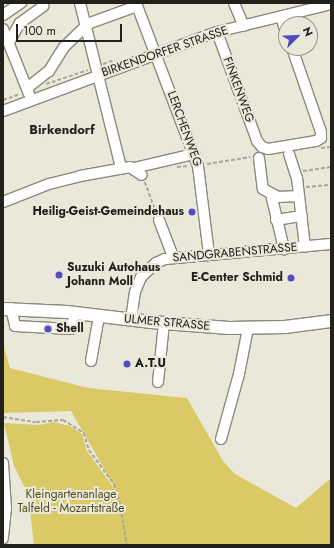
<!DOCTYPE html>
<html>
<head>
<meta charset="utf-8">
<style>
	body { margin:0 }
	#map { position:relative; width:334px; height:548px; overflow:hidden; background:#eae8d8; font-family:Jost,sans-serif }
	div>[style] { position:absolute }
	.green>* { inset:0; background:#d9ca66 }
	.path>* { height:1.5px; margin-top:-0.75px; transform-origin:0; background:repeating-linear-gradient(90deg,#a9a89b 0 4px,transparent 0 6px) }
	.roads { filter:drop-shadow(1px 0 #8b897b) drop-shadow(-1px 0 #8b897b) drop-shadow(0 1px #8b897b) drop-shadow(0 -1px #8b897b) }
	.minor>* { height:10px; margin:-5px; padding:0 5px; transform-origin:5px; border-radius:5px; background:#fff }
	.major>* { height:12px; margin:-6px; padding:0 6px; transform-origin:6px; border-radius:6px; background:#fff }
	.dots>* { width:11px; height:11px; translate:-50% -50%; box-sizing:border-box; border:2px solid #eae8d8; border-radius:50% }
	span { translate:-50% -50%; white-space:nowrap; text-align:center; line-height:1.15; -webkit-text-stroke:4px #eae8d8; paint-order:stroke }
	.street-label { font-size:12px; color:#21201b }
	.poi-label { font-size:12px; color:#21201b; font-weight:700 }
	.right { translate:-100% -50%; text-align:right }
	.left { translate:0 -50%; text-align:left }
	.park-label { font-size:12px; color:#544d21 }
	.neighbourhood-label { font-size:13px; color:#21201b; font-weight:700 }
	.frame { position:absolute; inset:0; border:4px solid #21201b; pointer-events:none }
	.north { position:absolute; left:278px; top:16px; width:40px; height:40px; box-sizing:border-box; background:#eae8d8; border:1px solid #9a988c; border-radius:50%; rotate:66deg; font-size:11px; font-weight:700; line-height:16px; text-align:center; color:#21201b }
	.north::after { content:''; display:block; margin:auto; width:14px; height:18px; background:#534bc2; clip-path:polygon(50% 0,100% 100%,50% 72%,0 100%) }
	.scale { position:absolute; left:16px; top:24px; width:106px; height:18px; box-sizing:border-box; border:2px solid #21201b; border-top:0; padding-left:5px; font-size:12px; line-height:14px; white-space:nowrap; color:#21201b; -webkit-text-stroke:3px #eae8d8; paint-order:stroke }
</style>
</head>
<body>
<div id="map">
	<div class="green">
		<div style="clip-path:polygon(3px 344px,10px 368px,88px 388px,187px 398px,223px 461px,235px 474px,296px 508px,331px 478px,331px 545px,34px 545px,28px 494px,14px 466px,4px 423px,39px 425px,53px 422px,70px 426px,82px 434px,87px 451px,119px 495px,71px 411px,3px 413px)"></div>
	</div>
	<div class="path">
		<div style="left:103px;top:64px;width:12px;rotate:-20deg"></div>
		<div style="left:46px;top:84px;width:44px;rotate:-18.4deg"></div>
		<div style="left:3px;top:100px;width:18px;rotate:-19deg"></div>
		<div style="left:321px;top:148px;width:10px;rotate:-6deg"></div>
		<div style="left:207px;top:164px;width:44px;rotate:-9.2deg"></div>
		<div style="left:177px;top:167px;width:12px;rotate:-5deg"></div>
		<div style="left:303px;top:171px;width:28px;rotate:-8deg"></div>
		<div style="left:145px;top:182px;width:32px;rotate:70deg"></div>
		<div style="left:306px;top:187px;width:25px;rotate:-5deg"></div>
		<div style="left:3px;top:417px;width:33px;rotate:9deg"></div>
		<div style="left:36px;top:422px;width:27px;rotate:-4deg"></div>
		<div style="left:63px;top:420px;width:25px;rotate:32deg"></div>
		<div style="left:84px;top:433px;width:18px;rotate:74deg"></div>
		<div style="left:89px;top:450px;width:42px;rotate:53.7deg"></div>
		<div style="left:114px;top:484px;width:19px;rotate:72deg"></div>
		<div style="left:120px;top:502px;width:44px;rotate:80.8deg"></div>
	</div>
	<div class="roads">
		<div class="minor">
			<div style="left:80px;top:3px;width:170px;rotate:76deg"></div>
			<div style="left:136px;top:3px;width:174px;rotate:69.2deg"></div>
			<div style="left:198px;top:166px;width:89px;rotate:82.9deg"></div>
			<div style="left:234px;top:3px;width:25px;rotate:67deg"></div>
			<div style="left:3px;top:15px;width:22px;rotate:-34deg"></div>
			<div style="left:281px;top:17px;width:16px;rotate:72deg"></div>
			<div style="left:90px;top:23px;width:50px;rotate:-19.9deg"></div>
			<div style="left:3px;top:29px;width:70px;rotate:68.2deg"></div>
			<div style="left:217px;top:32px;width:116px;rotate:69.8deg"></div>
			<div style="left:257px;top:141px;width:8px;rotate:50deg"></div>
			<div style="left:262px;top:147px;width:6px;rotate:18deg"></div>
			<div style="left:268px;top:149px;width:49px;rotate:-9.5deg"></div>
			<div style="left:316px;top:141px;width:6px;rotate:-31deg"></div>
			<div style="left:321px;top:138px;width:6px;rotate:-90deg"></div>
			<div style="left:321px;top:132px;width:89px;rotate:-109deg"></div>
			<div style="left:9px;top:42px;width:22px;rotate:-60deg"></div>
			<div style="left:20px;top:23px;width:29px;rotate:-36deg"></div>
			<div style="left:27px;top:88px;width:28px;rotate:-38deg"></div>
			<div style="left:49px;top:71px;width:28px;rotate:-58deg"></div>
			<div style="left:64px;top:47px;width:28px;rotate:-44deg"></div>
			<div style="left:3px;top:111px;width:228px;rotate:-20.3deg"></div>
			<div style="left:217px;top:32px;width:117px;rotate:-13.8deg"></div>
			<div style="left:289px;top:154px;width:25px;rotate:72deg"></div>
			<div style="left:297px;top:178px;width:69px;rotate:83.4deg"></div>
			<div style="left:259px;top:158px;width:31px;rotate:83deg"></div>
			<div style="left:263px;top:189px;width:17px;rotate:28deg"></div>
			<div style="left:278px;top:197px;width:21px;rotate:-3deg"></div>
			<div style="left:134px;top:168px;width:62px;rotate:-13.1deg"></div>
			<div style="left:271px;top:194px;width:57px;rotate:76.7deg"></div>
			<div style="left:3px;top:202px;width:49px;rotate:-21.4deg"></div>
			<div style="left:49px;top:184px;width:32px;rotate:-14deg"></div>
			<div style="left:80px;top:176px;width:51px;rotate:-10.2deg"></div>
			<div style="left:130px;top:167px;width:14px;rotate:34deg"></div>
			<div style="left:159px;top:220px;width:40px;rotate:69deg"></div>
			<div style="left:276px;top:220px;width:26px;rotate:-9deg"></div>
			<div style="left:11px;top:308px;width:18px;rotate:77deg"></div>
			<div style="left:15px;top:326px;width:56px;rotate:3.1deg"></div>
			<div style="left:71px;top:329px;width:16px;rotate:-76deg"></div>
			<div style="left:131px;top:320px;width:28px;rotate:-82deg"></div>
			<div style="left:135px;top:292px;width:16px;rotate:-68deg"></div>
			<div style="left:141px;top:277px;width:21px;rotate:-43deg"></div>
			<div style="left:156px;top:263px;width:10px;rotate:-24deg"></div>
			<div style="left:165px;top:259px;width:167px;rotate:-5.2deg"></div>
			<div style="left:91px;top:361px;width:46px;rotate:-79.9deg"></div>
			<div style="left:158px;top:382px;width:59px;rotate:-84.2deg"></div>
			<div style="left:221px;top:439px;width:67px;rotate:-74.5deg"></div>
			<div style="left:239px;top:374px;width:47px;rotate:-78.9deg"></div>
			<div style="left:3px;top:463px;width:45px;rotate:86.2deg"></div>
			<div style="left:6px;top:508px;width:31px;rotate:96deg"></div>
		</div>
		<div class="major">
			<div style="left:3px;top:309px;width:64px;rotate:2.7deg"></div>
			<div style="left:67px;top:312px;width:85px;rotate:6.8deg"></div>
			<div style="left:151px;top:322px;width:78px;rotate:4.4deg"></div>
			<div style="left:229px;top:328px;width:56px;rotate:-1deg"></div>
			<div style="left:285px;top:327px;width:46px;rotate:-7.4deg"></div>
		</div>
	</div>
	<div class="dots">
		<div style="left:192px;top:212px;background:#534bc2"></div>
		<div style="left:59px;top:275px;background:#534bc2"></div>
		<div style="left:291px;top:278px;background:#534bc2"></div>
		<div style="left:48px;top:329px;background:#534bc2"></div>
		<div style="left:127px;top:364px;background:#534bc2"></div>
	</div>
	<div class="street-label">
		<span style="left:165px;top:52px;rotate:-19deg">BIRKENDORFER STRASSE</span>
		<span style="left:238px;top:90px;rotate:70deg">FINKENWEG</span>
		<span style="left:184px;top:129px;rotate:70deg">LERCHENWEG</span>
		<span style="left:235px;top:253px;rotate:-5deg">SANDGRABENSTRASSE</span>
		<span style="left:167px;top:323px;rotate:5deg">ULMER STRASSE</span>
	</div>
	<div class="poi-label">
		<span class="right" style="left:184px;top:212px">Heilig-Geist-Gemeindehaus</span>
		<span class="left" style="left:67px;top:275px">Suzuki Autohaus<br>Johann Moll</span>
		<span class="right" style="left:283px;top:278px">E-Center Schmid</span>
		<span class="left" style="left:56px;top:329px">Shell</span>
		<span class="left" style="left:135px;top:364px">A.T.U</span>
	</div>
	<div class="park-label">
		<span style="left:71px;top:502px">Kleingartenanlage<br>Talfeld - Mozartstraße</span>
	</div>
	<div class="neighbourhood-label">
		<span style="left:62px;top:130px">Birkendorf</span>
	</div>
	<div class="frame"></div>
	<div class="north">N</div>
	<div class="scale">100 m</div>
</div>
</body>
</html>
